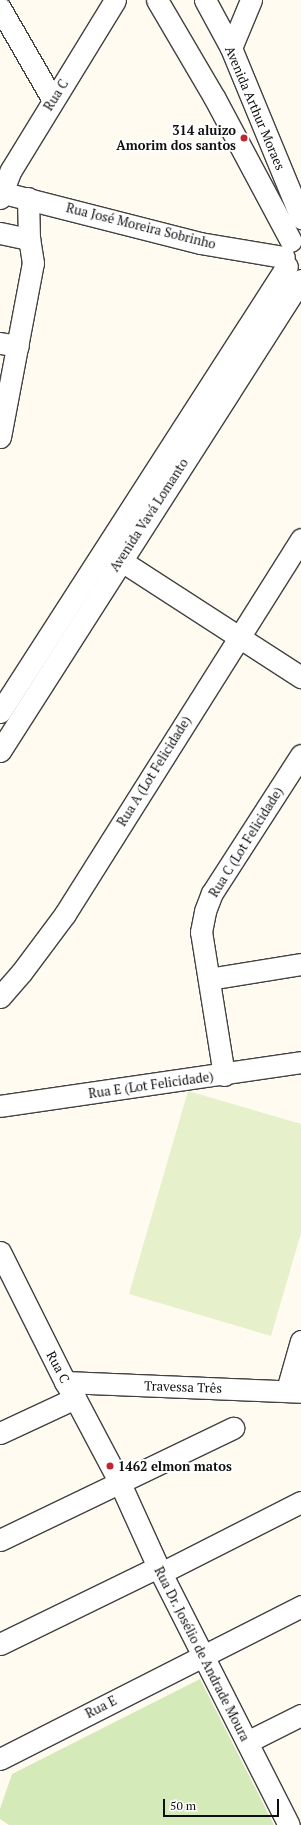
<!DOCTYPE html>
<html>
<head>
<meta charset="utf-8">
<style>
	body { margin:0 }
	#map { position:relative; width:301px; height:1825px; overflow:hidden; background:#fffbf0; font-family:"PT Serif",serif }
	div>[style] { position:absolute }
	.green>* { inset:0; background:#d5eab9 }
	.pitch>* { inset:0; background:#e6f1cb }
	.roads { filter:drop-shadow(1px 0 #424242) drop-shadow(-1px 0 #424242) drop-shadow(0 1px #424242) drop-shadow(0 -1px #424242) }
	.minor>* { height:21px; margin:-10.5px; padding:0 10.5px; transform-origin:10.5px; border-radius:10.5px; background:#fff }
	.dots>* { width:11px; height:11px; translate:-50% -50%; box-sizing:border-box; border:2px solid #fff; border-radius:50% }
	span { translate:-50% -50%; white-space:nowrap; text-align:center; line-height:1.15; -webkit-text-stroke:4px #fff; paint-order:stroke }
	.street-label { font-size:13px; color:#0f0f0f }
	.poi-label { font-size:13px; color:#0f0f0f; font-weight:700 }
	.right { translate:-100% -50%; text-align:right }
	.left { translate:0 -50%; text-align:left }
	.scale { position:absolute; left:163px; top:1799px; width:116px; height:18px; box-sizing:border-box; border:2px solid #0f0f0f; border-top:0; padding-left:5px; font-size:12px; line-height:14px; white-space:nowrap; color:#0f0f0f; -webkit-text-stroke:3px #fff; paint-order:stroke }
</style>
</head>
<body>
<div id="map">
	<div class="green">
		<div style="clip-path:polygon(200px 1679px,274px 1825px,9px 1825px,0 1819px,0 1809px,12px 1774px)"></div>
	</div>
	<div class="pitch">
		<div style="clip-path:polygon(188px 1091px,301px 1124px,301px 1233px,271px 1336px,129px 1294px)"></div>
	</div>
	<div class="roads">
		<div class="minor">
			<div style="left:157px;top:0;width:113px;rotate:59.6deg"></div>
			<div style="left:214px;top:97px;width:163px;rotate:61.9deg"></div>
			<div style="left:205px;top:0;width:55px;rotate:61.6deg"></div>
			<div style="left:231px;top:48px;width:184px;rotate:67.6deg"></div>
			<div style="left:0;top:8px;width:106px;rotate:60.1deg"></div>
			<div style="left:231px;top:48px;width:52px;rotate:-67.4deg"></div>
			<div style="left:0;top:192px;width:206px;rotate:14.3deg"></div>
			<div style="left:200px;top:243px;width:85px;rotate:9.5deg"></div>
			<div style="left:0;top:198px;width:30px;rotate:-69deg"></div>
			<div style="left:11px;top:170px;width:199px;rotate:-58.5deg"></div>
			<div style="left:0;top:233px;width:30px;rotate:12deg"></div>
			<div style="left:0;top:343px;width:18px;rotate:9deg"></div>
			<div style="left:0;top:437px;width:177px;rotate:-79.3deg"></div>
			<div style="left:33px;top:263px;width:24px;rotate:-99deg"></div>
			<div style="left:29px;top:239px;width:41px;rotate:-91.4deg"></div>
			<div style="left:120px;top:560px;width:216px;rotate:32.9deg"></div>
			<div style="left:0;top:712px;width:530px;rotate:-57.24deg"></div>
			<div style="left:0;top:751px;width:559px;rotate:-57.42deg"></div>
			<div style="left:209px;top:979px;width:93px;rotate:-9.3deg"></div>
			<div style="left:0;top:997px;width:32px;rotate:-49deg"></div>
			<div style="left:21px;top:973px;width:74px;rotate:-53.3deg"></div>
			<div style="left:65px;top:914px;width:443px;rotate:-57.8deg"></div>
			<div style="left:224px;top:1075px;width:145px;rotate:-99.1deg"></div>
			<div style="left:201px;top:932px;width:21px;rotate:-79deg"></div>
			<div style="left:205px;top:911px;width:19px;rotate:-69deg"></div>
			<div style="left:212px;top:893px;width:164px;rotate:-57.2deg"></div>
			<div style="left:0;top:1106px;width:304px;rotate:-8.3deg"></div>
			<div style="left:0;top:1252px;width:145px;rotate:63.4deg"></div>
			<div style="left:65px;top:1382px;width:19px;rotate:58deg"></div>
			<div style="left:75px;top:1398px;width:94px;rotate:62.1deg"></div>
			<div style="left:119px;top:1481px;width:94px;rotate:65.6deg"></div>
			<div style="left:158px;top:1567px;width:289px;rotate:63.1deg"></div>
			<div style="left:65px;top:1382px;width:236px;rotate:2.4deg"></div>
			<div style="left:287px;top:1390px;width:51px;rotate:-74.1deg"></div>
			<div style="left:0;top:1433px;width:83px;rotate:-25deg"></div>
			<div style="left:0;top:1540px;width:259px;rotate:-25.7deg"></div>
			<div style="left:161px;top:1573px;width:157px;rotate:-26.9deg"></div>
			<div style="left:0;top:1644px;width:176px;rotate:-26deg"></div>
			<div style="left:247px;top:1742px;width:60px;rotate:-26.6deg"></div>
			<div style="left:0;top:1759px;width:338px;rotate:-26.9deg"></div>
		</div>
	</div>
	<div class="dots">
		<div style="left:244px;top:138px;background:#c12432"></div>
		<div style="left:110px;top:1466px;background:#c12432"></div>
	</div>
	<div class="street-label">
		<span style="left:56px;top:95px;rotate:-58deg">Rua C</span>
		<span style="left:255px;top:108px;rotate:67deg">Avenida Arthur Moraes</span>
		<span style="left:141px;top:226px;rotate:14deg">Rua José Moreira Sobrinho</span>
		<span style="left:149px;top:515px;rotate:-57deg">Avenida Vavá Lomanto</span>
		<span style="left:154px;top:771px;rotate:-58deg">Rua A (Lot Felicidade)</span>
		<span style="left:246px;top:842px;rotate:-58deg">Rua C (Lot Felicidade)</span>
		<span style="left:151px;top:1085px;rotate:-8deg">Rua E (Lot Felicidade)</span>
		<span style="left:58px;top:1367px;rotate:62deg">Rua C</span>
		<span style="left:183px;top:1387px;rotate:2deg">Travessa Três</span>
		<span style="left:202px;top:1654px;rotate:63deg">Rua Dr. Josélio de Andrade Moura</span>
		<span style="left:101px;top:1707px;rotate:-27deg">Rua E</span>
	</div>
	<div class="poi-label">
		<span class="right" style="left:236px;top:138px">314 aluizo<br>Amorim dos santos</span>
		<span class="left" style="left:118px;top:1466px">1462 elmon matos</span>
	</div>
	<div class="scale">50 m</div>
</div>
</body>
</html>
